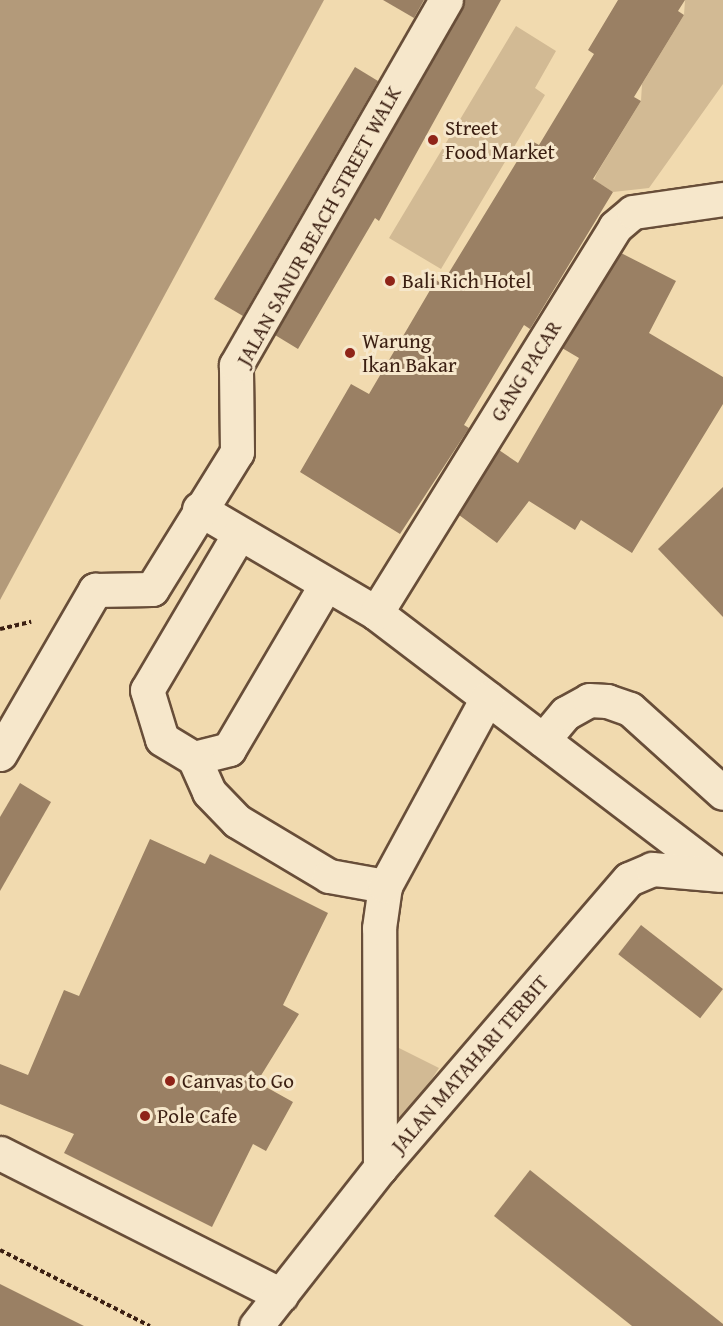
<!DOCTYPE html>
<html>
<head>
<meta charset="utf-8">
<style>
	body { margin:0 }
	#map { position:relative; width:723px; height:1326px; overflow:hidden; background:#f1daaf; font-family:"Gentium Book Plus",serif }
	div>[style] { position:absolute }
	.green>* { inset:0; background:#d2ba94 }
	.water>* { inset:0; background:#b39a7a }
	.building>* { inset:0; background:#9a8064; transform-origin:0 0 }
	.path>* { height:4px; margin-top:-2px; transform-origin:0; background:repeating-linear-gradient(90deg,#3b1f12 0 4.5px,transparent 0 7.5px) }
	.roads { filter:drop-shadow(2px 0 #684e39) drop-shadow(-2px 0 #684e39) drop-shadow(0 2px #684e39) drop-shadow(0 -2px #684e39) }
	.minor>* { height:33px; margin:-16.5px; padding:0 16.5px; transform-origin:16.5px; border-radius:16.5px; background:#f6e7cb }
	.dots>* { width:16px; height:16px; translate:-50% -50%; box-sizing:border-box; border:3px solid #f6e7cb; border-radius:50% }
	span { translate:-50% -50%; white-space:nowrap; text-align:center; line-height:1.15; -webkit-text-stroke:6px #f6e7cb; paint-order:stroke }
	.poi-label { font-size:21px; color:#3b1f12 }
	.left { translate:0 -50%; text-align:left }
	.street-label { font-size:21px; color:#3b1f12 }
</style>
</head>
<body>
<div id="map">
	<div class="green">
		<div style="clip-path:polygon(685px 0,723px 0,723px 84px,649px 188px,613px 192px,594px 180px,597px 173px,641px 101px,642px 84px,684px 15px)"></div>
		<div style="clip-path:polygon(516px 26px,556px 51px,535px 88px,545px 95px,441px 269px,389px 238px)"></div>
		<div style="clip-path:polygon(397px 1047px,439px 1068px,399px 1129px)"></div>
	</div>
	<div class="water">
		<div style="clip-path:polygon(0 0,324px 0,0 600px)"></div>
	</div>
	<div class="building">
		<div style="clip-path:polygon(383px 0,424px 0,414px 18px)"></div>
		<div style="clip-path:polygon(465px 0,501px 0,379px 221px,375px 218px,298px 349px,275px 335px)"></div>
		<div style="clip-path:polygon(618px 0,685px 0,678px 11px,684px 15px,634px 97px,641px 101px,593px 179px,613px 192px,530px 329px,524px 325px,464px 425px,469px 428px,400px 534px,300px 472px,351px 384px,369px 394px,436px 280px,442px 284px,530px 140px,539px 145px,594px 54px,588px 50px)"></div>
		<div style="clip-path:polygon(355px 67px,378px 81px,243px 316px,214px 299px)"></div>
		<div style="clip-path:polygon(621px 253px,676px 281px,649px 333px,723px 377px,723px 404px,632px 553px,581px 520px,575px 530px,529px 501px,497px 543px,459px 515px,499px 450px,518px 463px,579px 358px,562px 348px)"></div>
		<div style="clip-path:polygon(723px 487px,723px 617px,658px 549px)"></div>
		<div style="clip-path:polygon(20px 783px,51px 802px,0 891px,0 817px)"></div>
		<div style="clip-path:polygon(150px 839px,205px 864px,210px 854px,328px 913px,283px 1005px,299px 1014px,257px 1082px,293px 1102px,266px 1151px,253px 1144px,212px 1227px,64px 1153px,74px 1134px,0 1104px,0 1064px,28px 1075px,64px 990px,79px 996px)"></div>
		<div style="left:641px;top:925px;width:104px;height:37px;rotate:38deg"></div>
		<div style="clip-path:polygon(530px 1170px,723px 1324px,723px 1326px,632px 1326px,494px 1216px)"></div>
		<div style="clip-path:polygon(0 1284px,84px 1326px,0 1326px)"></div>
	</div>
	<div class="path">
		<div style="left:0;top:629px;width:32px;rotate:-13deg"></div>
		<div style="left:0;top:1250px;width:168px;rotate:26.9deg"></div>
	</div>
	<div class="roads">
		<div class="minor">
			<div style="left:199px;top:509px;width:205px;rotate:30.4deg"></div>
			<div style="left:376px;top:613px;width:431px;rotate:37.3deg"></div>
			<div style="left:239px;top:534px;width:181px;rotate:120.5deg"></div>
			<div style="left:147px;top:690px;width:51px;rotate:73deg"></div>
			<div style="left:162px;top:739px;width:37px;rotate:31deg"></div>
			<div style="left:194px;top:758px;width:36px;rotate:-14deg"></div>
			<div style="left:229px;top:749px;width:191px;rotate:-59.5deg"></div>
			<div style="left:376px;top:613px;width:454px;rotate:-58.2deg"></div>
			<div style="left:615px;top:227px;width:23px;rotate:-40deg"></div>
			<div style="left:633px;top:212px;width:91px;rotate:-8.2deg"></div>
			<div style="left:543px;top:740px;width:35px;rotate:-50deg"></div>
			<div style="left:566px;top:713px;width:26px;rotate:-29deg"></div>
			<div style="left:589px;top:700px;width:18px;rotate:3deg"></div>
			<div style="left:607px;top:701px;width:24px;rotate:19deg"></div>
			<div style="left:630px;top:709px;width:125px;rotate:42.1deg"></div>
			<div style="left:0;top:754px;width:190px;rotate:-59.9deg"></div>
			<div style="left:95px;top:590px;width:57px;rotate:-1deg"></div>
			<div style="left:152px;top:589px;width:161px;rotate:-58.2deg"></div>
			<div style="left:237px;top:452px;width:87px;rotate:-90.7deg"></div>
			<div style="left:236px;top:365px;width:421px;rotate:-60.1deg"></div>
			<div style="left:194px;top:758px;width:37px;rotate:66deg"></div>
			<div style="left:209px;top:792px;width:40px;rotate:46deg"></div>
			<div style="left:237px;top:821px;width:107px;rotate:30.9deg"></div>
			<div style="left:329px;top:876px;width:57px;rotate:10.1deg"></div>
			<div style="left:0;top:1153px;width:315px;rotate:26.8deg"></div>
			<div style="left:380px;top:1168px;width:240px;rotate:-90.2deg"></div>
			<div style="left:379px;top:928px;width:42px;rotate:-81.9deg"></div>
			<div style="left:385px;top:886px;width:214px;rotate:-61.5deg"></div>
			<div style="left:256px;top:1326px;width:201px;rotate:-51.9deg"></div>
			<div style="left:380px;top:1168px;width:381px;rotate:-49.3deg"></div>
			<div style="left:629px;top:879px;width:25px;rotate:-23deg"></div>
			<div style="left:652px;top:869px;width:68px;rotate:5deg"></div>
		</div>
	</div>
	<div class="dots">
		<div style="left:433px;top:140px;background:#8f2418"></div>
		<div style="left:390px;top:281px;background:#8f2418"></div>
		<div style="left:350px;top:353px;background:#8f2418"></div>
		<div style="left:170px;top:1081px;background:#8f2418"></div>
		<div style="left:145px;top:1116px;background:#8f2418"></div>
	</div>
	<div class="poi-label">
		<span class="left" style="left:445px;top:140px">Street<br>Food Market</span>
		<span class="left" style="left:402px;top:281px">Bali Rich Hotel</span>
		<span class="left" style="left:362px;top:353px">Warung<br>Ikan Bakar</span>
		<span class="left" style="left:182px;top:1081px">Canvas to Go</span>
		<span class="left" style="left:157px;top:1116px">Pole Cafe</span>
	</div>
	<div class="street-label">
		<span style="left:319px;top:226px;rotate:-61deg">JALAN SANUR BEACH STREET WALK</span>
		<span style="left:526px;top:371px;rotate:-58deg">GANG PACAR</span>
		<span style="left:470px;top:1064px;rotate:-49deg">JALAN MATAHARI TERBIT</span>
	</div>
</div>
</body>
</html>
